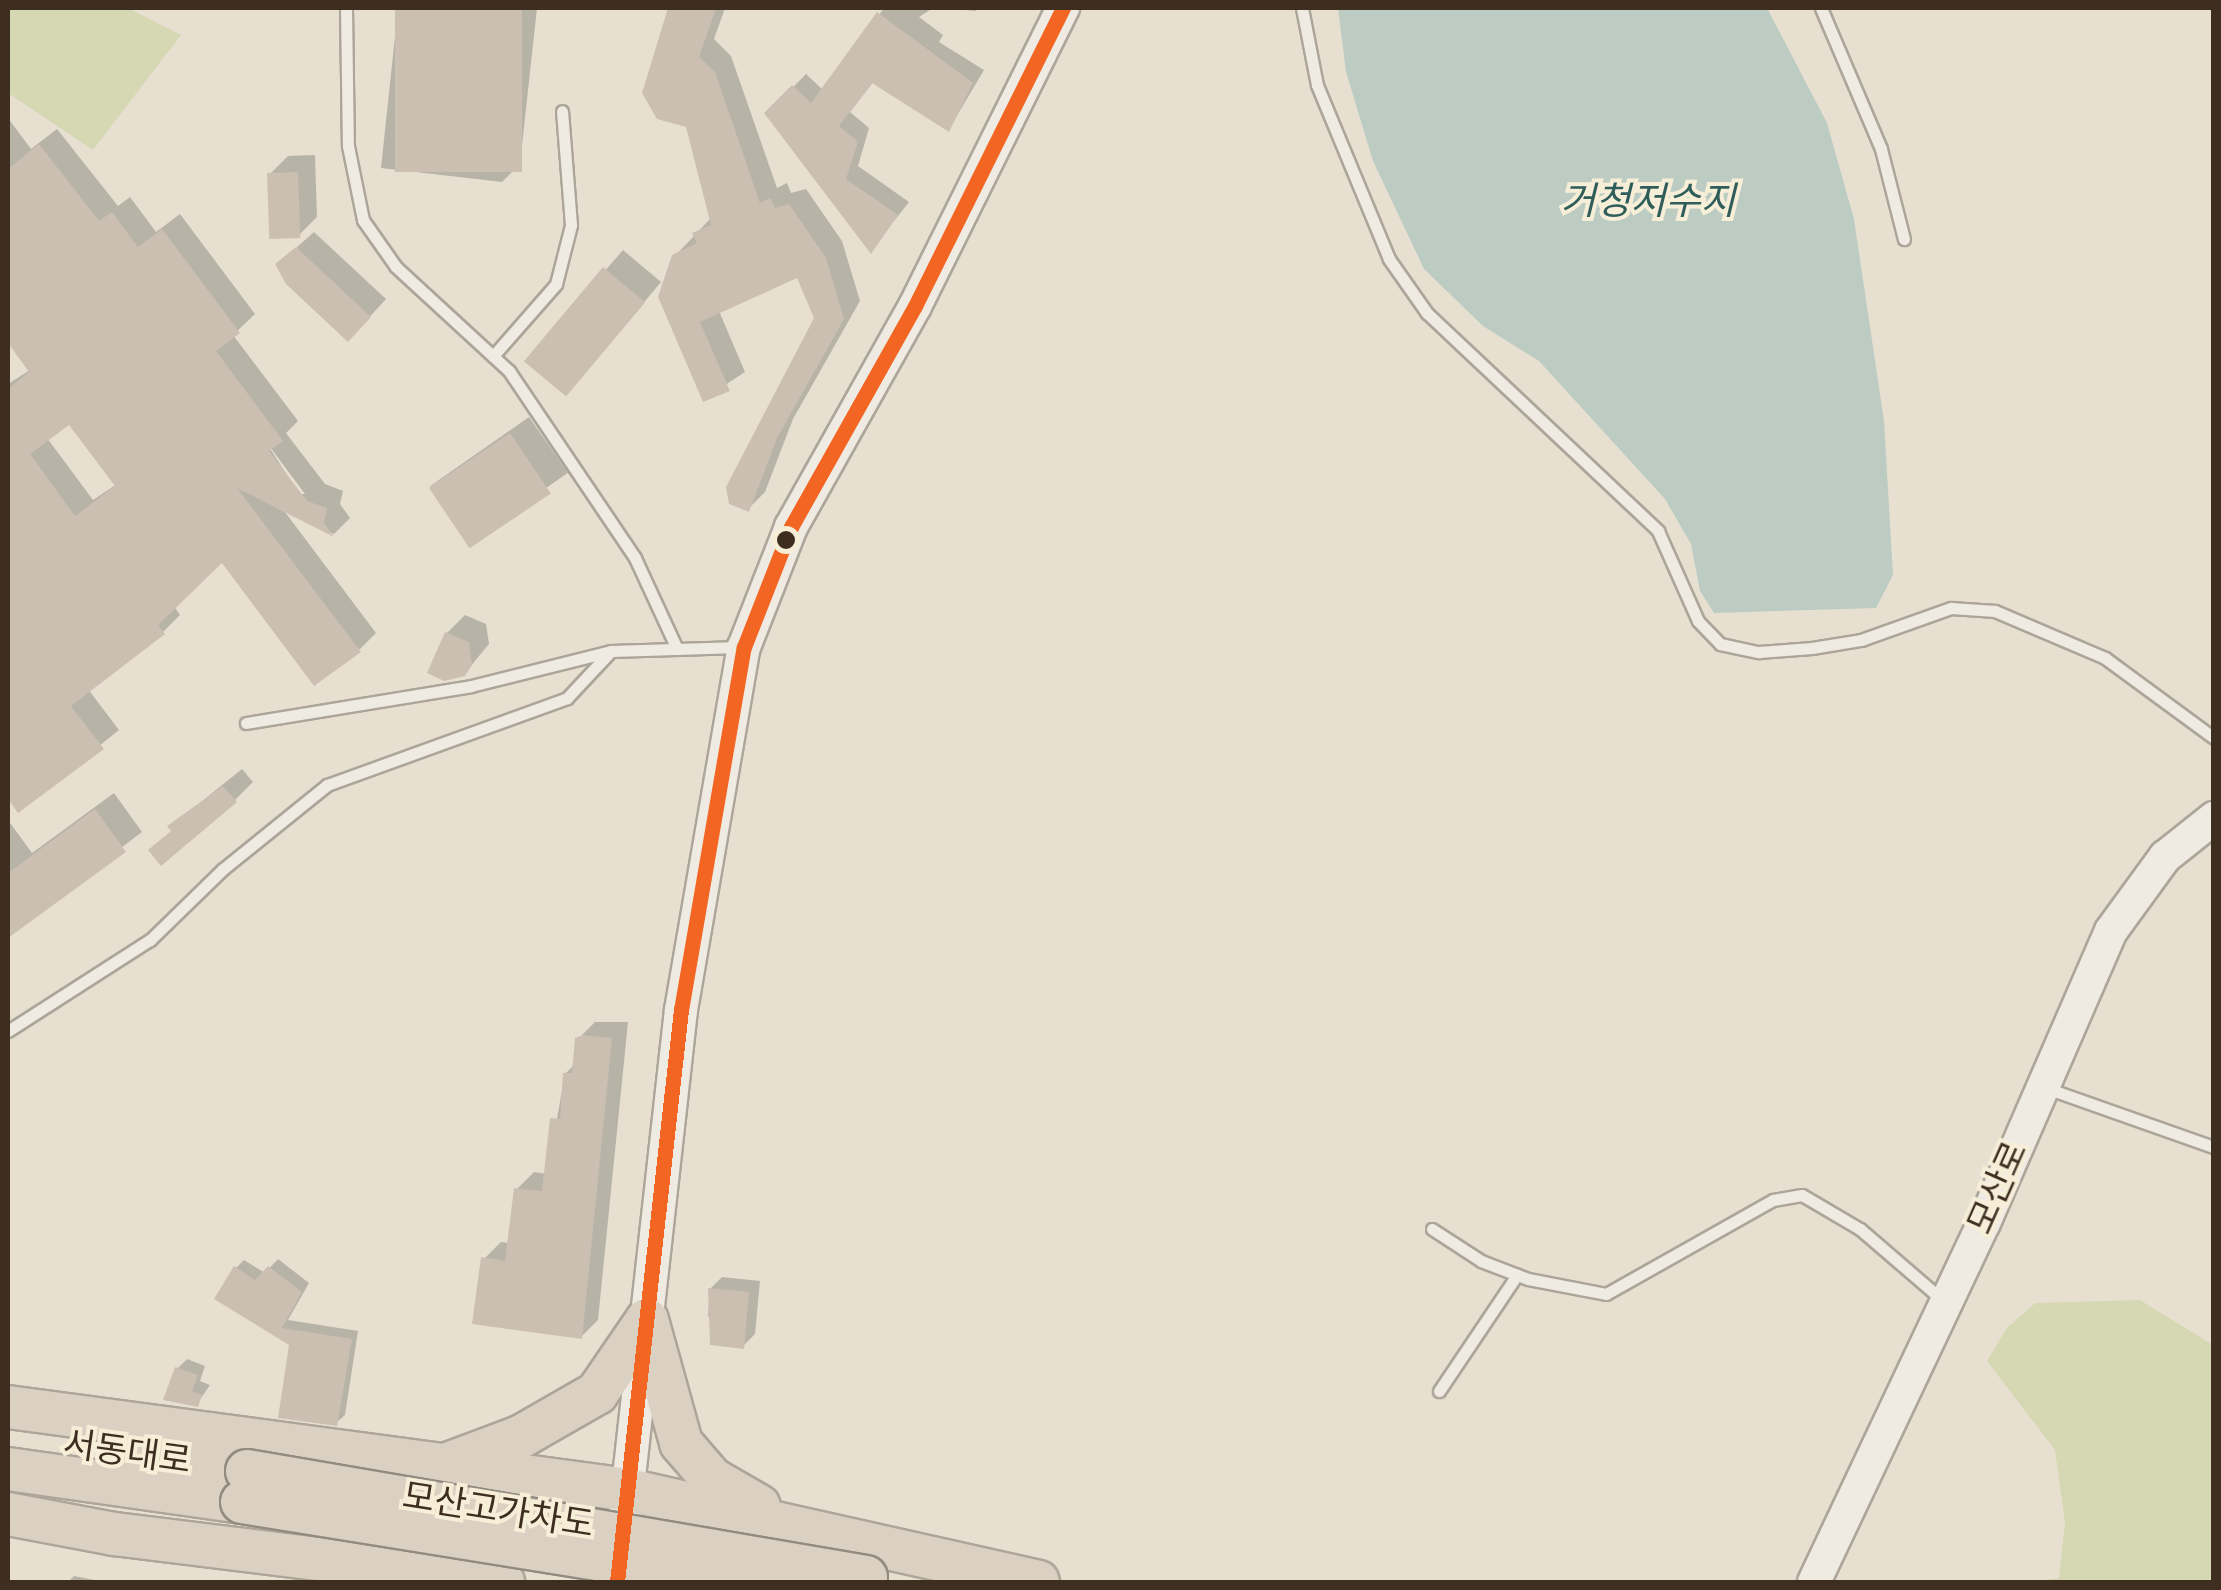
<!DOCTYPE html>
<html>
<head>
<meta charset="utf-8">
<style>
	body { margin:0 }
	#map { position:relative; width:2221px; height:1590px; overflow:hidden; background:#e7e0d1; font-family:"Times New Roman","Noto Sans KR",serif }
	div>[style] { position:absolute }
	.green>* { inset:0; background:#d6d7b3 }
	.water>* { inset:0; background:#bcccc2 }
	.shadow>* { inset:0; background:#0003; transform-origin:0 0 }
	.building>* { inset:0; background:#cbbfb2; transform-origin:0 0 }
	.roads { filter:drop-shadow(2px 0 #ada599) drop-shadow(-2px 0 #ada599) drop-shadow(0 2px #ada599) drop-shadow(0 -2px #ada599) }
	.lane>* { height:11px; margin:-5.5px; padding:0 5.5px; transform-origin:5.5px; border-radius:5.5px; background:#efebe3 }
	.secondary>* { height:32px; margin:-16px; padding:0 16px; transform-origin:16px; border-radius:16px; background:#efebe3 }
	.highway>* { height:42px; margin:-21px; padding:0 21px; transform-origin:21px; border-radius:21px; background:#dad1c2 }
	.bridges { filter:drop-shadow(2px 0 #928b80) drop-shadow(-2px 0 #928b80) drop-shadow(0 2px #928b80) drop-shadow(0 -2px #928b80) }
	.highway-bridge>* { height:42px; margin:-21px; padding:0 21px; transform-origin:21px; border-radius:21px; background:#dad1c2 }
	.bus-1>* { height:15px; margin:-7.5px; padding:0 7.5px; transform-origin:7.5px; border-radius:7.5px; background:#f26522 }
	.dots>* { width:28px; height:28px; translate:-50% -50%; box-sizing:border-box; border:5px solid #f7eed8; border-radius:50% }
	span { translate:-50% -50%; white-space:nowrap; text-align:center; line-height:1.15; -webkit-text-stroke:8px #f7eed8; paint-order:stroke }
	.street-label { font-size:35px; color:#3d2e20 }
	.water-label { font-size:38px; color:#2f5d5a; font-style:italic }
	.frame { position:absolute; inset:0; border:10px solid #3d2e20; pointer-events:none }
</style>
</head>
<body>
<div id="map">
	<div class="green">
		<div style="clip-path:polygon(8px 8px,128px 8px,181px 35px,93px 150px,8px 93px)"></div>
		<div style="clip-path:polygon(2140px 1300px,2213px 1345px,2213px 1582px,2030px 1582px,2059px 1578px,2065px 1523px,2055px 1450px,1987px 1361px,2007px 1328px,2035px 1303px)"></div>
	</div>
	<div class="water">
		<div style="clip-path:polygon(1338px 8px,1767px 8px,1827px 123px,1854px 219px,1884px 421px,1893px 575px,1876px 608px,1714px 613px,1700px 591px,1691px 544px,1665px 499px,1539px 361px,1483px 326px,1424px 269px,1373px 161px,1346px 72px)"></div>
	</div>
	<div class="shadow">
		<div style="clip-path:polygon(398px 8px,537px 8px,520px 164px,502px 182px,381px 168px)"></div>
		<div style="clip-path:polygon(671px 8px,725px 8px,714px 39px,731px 56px,777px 188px,787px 183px,791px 193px,806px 189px,842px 241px,860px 301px,793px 419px,765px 492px,748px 509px,817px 318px,798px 275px,719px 311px,745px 372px,704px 399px,674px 257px,712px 217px,688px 125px,645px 93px)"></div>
		<div style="clip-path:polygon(884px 8px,933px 8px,919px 17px,943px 35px,939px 42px,984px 70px,949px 129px,874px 81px,850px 112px,869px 128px,858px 166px,909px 202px,871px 250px,768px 113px,806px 74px,823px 90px)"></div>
		<div style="clip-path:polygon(946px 8px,979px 8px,975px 11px)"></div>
		<div style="clip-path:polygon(evenodd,8px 118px,31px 149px,57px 129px,118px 206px,130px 197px,156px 232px,180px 214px,255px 314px,233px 335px,298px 421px,286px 433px,325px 484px,343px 491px,340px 504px,350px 518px,334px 534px,282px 508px,376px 633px,359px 650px,222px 559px,174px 606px,180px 615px,163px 632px,88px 689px,119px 730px,19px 810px,8px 795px,8px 384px,30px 370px,8px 338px,8px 118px,69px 422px,117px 484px,93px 500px,47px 438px,69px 422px,8px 118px,264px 439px,305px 494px,299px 494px,264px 439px)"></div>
		<div style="clip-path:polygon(315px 155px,317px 217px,299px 235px,270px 174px,288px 156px)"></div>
		<div style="clip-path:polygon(314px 232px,386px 299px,365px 322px,278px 264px)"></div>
		<div style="clip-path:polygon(623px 250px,661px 282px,583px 375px,527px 361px)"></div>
		<div style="left:529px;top:417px;width:68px;height:120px;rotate:55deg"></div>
		<div style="clip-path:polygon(465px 615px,486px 624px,489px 644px,464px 674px,447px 633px)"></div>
		<div style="clip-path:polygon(242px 769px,253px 782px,235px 800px,170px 827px)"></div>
		<div style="clip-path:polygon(114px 793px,142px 832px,11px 932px,8px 820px,32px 853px)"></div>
		<div style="clip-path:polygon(595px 1022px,628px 1022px,598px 1320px,581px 1337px,484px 1259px,501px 1242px,510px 1243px,517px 1189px,534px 1172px,547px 1174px,565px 1074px,576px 1063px,578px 1039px)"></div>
		<div style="clip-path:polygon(278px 1259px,309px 1283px,288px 1320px,358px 1331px,345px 1415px,336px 1423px,291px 1344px,236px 1268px,244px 1260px,265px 1273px)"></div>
		<div style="clip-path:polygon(722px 1277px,760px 1281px,755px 1334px,743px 1346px,708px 1316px,710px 1289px)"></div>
		<div style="clip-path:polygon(187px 1359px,205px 1366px,200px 1381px,210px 1385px,197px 1404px,178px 1368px)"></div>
		<div style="clip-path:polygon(74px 1576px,105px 1582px,68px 1582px)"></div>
	</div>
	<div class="building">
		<div style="left:395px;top:8px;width:127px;height:164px"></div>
		<div style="clip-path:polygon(668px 8px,716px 8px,699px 57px,715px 72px,760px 203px,770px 198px,775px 208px,789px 204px,826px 258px,844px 319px,777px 438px,749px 512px,729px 504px,726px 487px,814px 318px,797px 278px,700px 322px,730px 391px,703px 402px,658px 297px,672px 255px,697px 243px,692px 233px,711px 225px,686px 127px,657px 119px,642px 93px)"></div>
		<div style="clip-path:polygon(877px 12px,973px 83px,949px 132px,872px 83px,839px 126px,858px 142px,846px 179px,898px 215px,871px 254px,764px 113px,792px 85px,811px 103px)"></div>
		<div style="clip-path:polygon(evenodd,39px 144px,99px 221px,112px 212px,138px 247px,162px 229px,240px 333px,216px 351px,283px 441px,269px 451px,307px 501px,327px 508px,324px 523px,334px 537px,237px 488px,361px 652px,314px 686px,222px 563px,158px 625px,165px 634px,71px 706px,104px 749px,18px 813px,8px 799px,8px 389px,29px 372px,8px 343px,8px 169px,39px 144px,69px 425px,115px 486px,75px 516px,30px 454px,69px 425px)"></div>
		<div style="left:298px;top:172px;width:66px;height:31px;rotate:88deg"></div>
		<div style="clip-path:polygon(296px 247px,371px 317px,348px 342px,286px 284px,275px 264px)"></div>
		<div style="left:603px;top:267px;width:55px;height:123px;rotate:40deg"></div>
		<div style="left:510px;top:433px;width:73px;height:98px;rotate:56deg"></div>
		<div style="clip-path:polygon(445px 632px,469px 642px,472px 665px,465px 676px,444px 681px,427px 673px)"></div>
		<div style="clip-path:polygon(223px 786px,237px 802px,161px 866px,148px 850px,171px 831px,167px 826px)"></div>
		<div style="clip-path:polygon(95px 809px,126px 852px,8px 938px,8px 873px)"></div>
		<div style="clip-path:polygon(583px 1035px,612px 1038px,582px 1339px,472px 1324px,481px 1257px,505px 1261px,514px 1188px,542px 1191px,550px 1118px,560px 1119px,563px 1073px,572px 1073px,575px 1038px)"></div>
		<div style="clip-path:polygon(234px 1266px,255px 1280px,268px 1266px,302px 1292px,282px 1328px,352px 1339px,337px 1426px,278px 1418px,289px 1345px,214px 1299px)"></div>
		<div style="clip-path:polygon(708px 1288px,749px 1292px,744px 1349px,710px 1345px)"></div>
		<div style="clip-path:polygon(175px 1367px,198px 1375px,192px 1391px,202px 1395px,198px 1407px,163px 1400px)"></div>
	</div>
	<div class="roads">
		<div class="lane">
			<div style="left:346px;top:8px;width:138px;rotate:89.2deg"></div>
			<div style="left:348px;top:146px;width:76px;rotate:78.5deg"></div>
			<div style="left:363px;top:220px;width:57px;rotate:54.9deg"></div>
			<div style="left:396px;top:267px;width:154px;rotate:42.6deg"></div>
			<div style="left:509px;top:371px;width:225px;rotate:56deg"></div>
			<div style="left:635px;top:558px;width:100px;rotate:65.2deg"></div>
			<div style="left:1302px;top:8px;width:78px;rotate:79deg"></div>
			<div style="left:1317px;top:85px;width:188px;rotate:67.5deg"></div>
			<div style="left:1389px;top:259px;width:66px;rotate:54.9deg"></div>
			<div style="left:1427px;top:313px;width:318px;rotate:43.3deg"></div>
			<div style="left:1658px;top:531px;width:98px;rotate:66deg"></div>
			<div style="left:1698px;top:621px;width:32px;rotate:46deg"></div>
			<div style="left:1720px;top:644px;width:40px;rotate:12deg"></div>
			<div style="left:1759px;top:652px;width:53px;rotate:-4.3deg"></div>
			<div style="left:1812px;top:648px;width:50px;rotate:-9.3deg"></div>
			<div style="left:1861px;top:640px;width:96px;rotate:-19.6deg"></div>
			<div style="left:1951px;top:608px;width:44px;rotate:3.9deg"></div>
			<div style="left:1995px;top:611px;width:120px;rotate:23.1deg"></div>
			<div style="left:2105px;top:658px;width:135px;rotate:36.3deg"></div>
			<div style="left:1821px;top:8px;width:153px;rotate:66.9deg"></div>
			<div style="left:1881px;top:149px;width:93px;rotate:75.7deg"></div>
			<div style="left:493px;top:356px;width:96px;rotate:-48.8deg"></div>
			<div style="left:556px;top:284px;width:61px;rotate:-75.7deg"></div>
			<div style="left:571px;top:225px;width:114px;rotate:-94.5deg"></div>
			<div style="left:246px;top:723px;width:228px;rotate:-9.3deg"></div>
			<div style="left:471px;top:686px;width:144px;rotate:-14deg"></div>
			<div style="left:611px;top:651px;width:129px;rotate:-1.8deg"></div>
			<div style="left:8px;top:1031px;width:169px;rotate:-32.7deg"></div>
			<div style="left:150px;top:940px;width:102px;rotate:-44.2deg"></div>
			<div style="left:223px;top:869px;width:134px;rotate:-38.9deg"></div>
			<div style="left:327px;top:785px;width:255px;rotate:-19.9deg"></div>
			<div style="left:567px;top:698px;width:64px;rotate:-46.9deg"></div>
			<div style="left:2046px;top:1088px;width:178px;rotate:19.4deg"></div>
			<div style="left:1432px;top:1229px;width:59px;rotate:33.1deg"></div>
			<div style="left:1481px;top:1261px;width:50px;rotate:21deg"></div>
			<div style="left:1528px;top:1279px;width:79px;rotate:10.9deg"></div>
			<div style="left:1606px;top:1294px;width:192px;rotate:-29.4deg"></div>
			<div style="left:1773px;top:1200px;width:29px;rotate:-10deg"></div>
			<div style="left:1802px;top:1195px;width:67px;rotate:30.4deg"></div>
			<div style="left:1860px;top:1229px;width:112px;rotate:40.7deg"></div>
			<div style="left:1439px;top:1391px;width:140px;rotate:-56.1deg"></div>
		</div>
		<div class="secondary">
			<div style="left:620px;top:1558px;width:551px;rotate:-83.65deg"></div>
			<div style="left:681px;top:1010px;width:368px;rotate:-80.2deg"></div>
			<div style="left:744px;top:647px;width:129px;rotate:-68.6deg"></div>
			<div style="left:791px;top:527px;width:253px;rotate:-60.7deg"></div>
			<div style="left:915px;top:306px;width:333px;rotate:-63.6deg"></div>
			<div style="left:1814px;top:1582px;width:397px;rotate:-64.7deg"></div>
			<div style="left:1984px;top:1223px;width:318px;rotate:-66.5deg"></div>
			<div style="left:2111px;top:931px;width:92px;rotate:-53.9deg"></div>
			<div style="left:2165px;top:857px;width:63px;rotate:-38.5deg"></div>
		</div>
		<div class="highway">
			<div style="left:647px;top:1320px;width:128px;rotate:74.5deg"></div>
			<div style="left:681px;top:1443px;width:48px;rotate:49.3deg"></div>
			<div style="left:712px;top:1479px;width:54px;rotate:29.9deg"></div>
			<div style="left:8px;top:1407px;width:626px;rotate:7.62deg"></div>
			<div style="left:628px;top:1490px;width:420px;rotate:12.6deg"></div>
			<div style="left:139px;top:1455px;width:109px;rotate:8.4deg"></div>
			<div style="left:448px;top:1464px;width:79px;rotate:-20.7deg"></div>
			<div style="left:522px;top:1436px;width:86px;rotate:-29.8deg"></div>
			<div style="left:597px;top:1393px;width:88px;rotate:-55.6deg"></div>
			<div style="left:8px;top:1469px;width:236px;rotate:8deg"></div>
			<div style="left:8px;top:1514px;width:108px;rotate:10.7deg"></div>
			<div style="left:114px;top:1534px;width:392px;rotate:7deg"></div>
		</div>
	</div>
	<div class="bridges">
		<div class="highway-bridge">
			<div style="left:247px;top:1471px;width:628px;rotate:9.72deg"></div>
			<div style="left:242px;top:1502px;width:504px;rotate:9.13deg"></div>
		</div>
	</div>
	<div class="bus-1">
		<div style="left:617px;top:1582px;width:576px;rotate:-83.62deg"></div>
		<div style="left:681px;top:1010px;width:368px;rotate:-80.2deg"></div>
		<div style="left:744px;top:647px;width:129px;rotate:-68.6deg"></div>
		<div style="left:791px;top:527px;width:253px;rotate:-60.7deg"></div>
		<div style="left:915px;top:306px;width:333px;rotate:-63.6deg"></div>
	</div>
	<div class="dots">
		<div style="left:786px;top:540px;background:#3d2e20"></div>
	</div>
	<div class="street-label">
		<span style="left:1998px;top:1188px;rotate:-66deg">모산로</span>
		<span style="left:127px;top:1453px;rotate:8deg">서동대로</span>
		<span style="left:498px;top:1511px;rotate:9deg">모산고가차도</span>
	</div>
	<div class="water-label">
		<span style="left:1648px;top:202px">거청저수지</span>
	</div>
	<div class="frame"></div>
</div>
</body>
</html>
